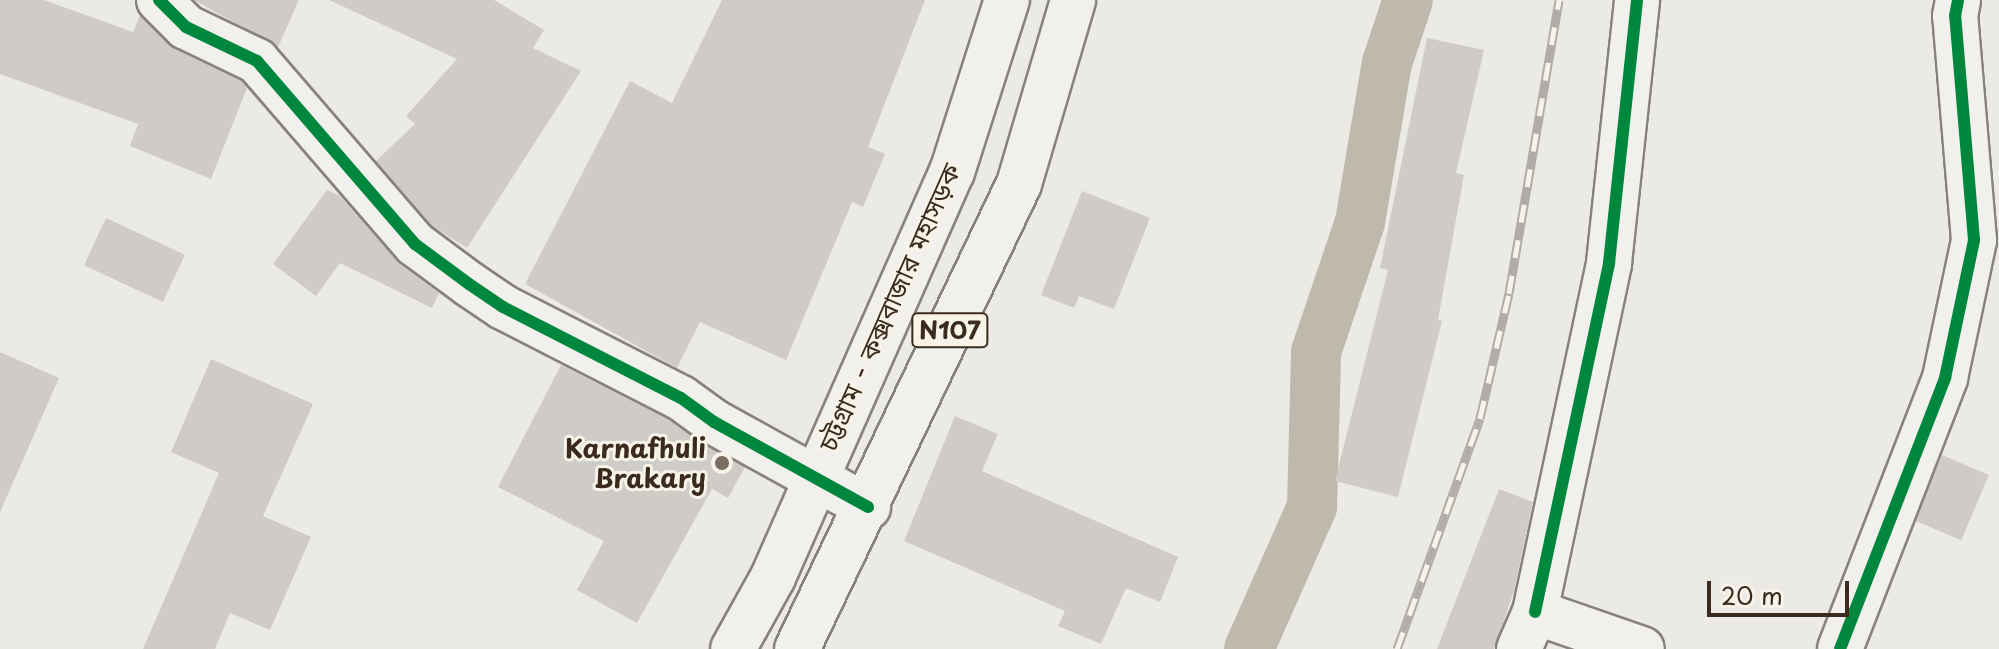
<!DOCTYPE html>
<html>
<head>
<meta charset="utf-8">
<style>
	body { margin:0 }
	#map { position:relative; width:1999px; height:649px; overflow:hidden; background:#eceae4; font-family:"Playpen Sans","Noto Sans Bengali",sans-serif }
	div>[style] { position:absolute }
	.canal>* { height:50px; margin:-25px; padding:0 25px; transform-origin:25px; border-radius:25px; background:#beb8ad }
	.building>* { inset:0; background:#cfccc7; transform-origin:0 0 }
	.roads { filter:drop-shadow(2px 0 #86827c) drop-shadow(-2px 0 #86827c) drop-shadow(0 2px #86827c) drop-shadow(0 -2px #86827c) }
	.minor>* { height:44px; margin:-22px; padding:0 22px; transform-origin:22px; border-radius:22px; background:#f1f0ec }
	.highway>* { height:44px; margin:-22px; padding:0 22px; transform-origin:22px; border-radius:22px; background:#f1f0ec }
	.rail>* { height:9px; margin-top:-4.5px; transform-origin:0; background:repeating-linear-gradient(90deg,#f7f3e8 0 18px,#b0ada8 0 36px); box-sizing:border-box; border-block:2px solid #b0ada8 }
	.cycleway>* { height:12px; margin:-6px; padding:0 6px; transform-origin:6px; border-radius:6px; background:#00873e }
	.dots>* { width:22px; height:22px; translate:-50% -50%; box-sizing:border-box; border:4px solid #f7f3e8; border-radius:50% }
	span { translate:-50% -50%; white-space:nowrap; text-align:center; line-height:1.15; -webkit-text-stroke:6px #f7f3e8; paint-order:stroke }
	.shield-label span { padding:2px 6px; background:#f7f3e8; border:2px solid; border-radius:6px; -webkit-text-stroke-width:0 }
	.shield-label { font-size:24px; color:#3b2a1e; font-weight:700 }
	.street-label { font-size:26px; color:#3b2a1e }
	.poi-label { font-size:26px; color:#3b2a1e; font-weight:700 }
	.right { translate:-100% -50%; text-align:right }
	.scale { position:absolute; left:1707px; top:581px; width:142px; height:36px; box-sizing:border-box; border:4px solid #3b2a1e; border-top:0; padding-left:10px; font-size:24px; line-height:28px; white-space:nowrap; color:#3b2a1e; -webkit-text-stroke:6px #f7f3e8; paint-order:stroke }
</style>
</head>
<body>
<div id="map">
	<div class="canal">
		<div style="left:1249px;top:649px;width:155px;rotate:-66.1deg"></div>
		<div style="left:1312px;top:507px;width:155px;rotate:-88.5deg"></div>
		<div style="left:1316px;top:352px;width:137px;rotate:-71.3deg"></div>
		<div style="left:1360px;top:222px;width:161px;rotate:-80.4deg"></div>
		<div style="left:1387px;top:63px;width:66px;rotate:-71.6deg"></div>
	</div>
	<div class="building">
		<div style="clip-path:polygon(0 0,44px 0,133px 32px,140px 15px,175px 49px,242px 81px,247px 88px,211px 179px,130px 146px,138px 124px,0 74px)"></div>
		<div style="clip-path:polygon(194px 0,299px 0,278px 47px)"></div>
		<div style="clip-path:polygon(329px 0,494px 0,544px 30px,533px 48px,581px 71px,467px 248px,432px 226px,376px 161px,415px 124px,406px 116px,457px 59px)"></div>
		<div style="clip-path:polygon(722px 0,925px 0,868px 147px,885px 154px,863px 207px,852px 202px,786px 360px,700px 322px,677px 368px,525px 284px,630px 81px,672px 103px)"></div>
		<div style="clip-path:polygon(1427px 38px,1484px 50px,1456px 173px,1464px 175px,1438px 320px,1442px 321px,1398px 497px,1335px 481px,1388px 270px,1380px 268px)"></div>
		<div style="clip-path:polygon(327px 190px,340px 196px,400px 264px,439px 293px,432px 308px,340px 263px,316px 296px,273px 264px)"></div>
		<div style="clip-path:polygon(1082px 191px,1150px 218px,1114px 309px,1079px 296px,1074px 308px,1041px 295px)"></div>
		<div style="left:106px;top:218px;width:87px;height:52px;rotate:25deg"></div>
		<div style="clip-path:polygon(0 352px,59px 378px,0 512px)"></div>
		<div style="clip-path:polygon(211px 359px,313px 404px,263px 516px,311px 537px,270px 630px,230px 613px,215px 649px,143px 649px,219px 473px,171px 452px)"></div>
		<div style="clip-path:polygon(561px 365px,668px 419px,745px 467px,728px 498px,712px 489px,637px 623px,577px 590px,604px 541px,498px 487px)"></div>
		<div style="clip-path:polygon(955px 416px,998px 434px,982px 471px,1178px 557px,1160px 602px,1126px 588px,1101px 644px,1058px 626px,1065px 611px,904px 541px)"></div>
		<div style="left:1942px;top:455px;width:51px;height:71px;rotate:23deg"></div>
		<div style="clip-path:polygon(1499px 489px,1533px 502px,1514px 591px,1494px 649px,1437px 649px)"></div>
	</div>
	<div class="roads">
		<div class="minor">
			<div style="left:159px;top:0;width:38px;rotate:45deg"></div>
			<div style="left:186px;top:27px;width:79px;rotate:25.6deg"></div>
			<div style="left:257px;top:61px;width:242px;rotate:49.2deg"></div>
			<div style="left:415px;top:244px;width:67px;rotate:36.5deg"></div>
			<div style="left:469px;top:284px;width:41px;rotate:34.1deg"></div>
			<div style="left:503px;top:307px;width:200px;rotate:27.1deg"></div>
			<div style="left:681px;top:398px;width:41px;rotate:36deg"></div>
			<div style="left:714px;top:422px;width:176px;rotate:28.9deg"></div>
			<div style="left:1535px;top:612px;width:357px;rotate:-78deg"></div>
			<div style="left:1609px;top:263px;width:264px;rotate:-83.9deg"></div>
			<div style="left:1519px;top:649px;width:40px;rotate:-66.6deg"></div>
			<div style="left:1535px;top:612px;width:113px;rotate:19.1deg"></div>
			<div style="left:1840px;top:649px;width:291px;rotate:-68.8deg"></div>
			<div style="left:1945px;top:378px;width:141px;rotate:-78.1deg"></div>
			<div style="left:1974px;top:240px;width:225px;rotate:-94.8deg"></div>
			<div style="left:1955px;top:16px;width:16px;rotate:-79deg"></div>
		</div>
		<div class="highway">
			<div style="left:733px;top:649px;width:82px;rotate:-60.9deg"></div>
			<div style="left:773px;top:577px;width:443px;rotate:-66.2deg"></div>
			<div style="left:952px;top:172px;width:181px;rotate:-72.3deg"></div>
			<div style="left:797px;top:649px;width:515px;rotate:-64.48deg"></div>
			<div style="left:1019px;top:184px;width:192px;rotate:-73.6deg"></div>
		</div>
	</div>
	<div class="rail">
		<div style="left:1397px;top:649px;width:245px;rotate:-70.2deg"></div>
		<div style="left:1480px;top:418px;width:128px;rotate:-76.9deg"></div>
		<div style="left:1509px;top:293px;width:297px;rotate:-80.3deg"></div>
	</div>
	<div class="cycleway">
		<div style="left:159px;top:0;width:38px;rotate:45deg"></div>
		<div style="left:186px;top:27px;width:79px;rotate:25.6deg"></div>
		<div style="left:257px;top:61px;width:242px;rotate:49.2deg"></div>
		<div style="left:415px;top:244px;width:67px;rotate:36.5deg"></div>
		<div style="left:469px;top:284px;width:41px;rotate:34.1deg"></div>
		<div style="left:503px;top:307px;width:200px;rotate:27.1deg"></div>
		<div style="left:681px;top:398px;width:41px;rotate:36deg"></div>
		<div style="left:714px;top:422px;width:176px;rotate:28.9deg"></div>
		<div style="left:1535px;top:612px;width:357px;rotate:-78deg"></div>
		<div style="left:1609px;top:263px;width:264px;rotate:-83.9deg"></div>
		<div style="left:1840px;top:649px;width:291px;rotate:-68.8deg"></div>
		<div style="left:1945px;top:378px;width:141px;rotate:-78.1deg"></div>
		<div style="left:1974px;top:240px;width:225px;rotate:-94.8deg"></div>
		<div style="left:1955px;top:16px;width:16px;rotate:-79deg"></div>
	</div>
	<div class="dots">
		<div style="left:722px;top:463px;background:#796d63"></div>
	</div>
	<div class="shield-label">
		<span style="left:950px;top:330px">N107</span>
	</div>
	<div class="street-label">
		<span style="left:889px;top:307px;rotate:-66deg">চট্টগ্রাম - কক্সবাজার মহাসড়ক</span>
	</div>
	<div class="poi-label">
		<span class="right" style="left:706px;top:463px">Karnafhuli<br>Brakary</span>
	</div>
	<div class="scale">20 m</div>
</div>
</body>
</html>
